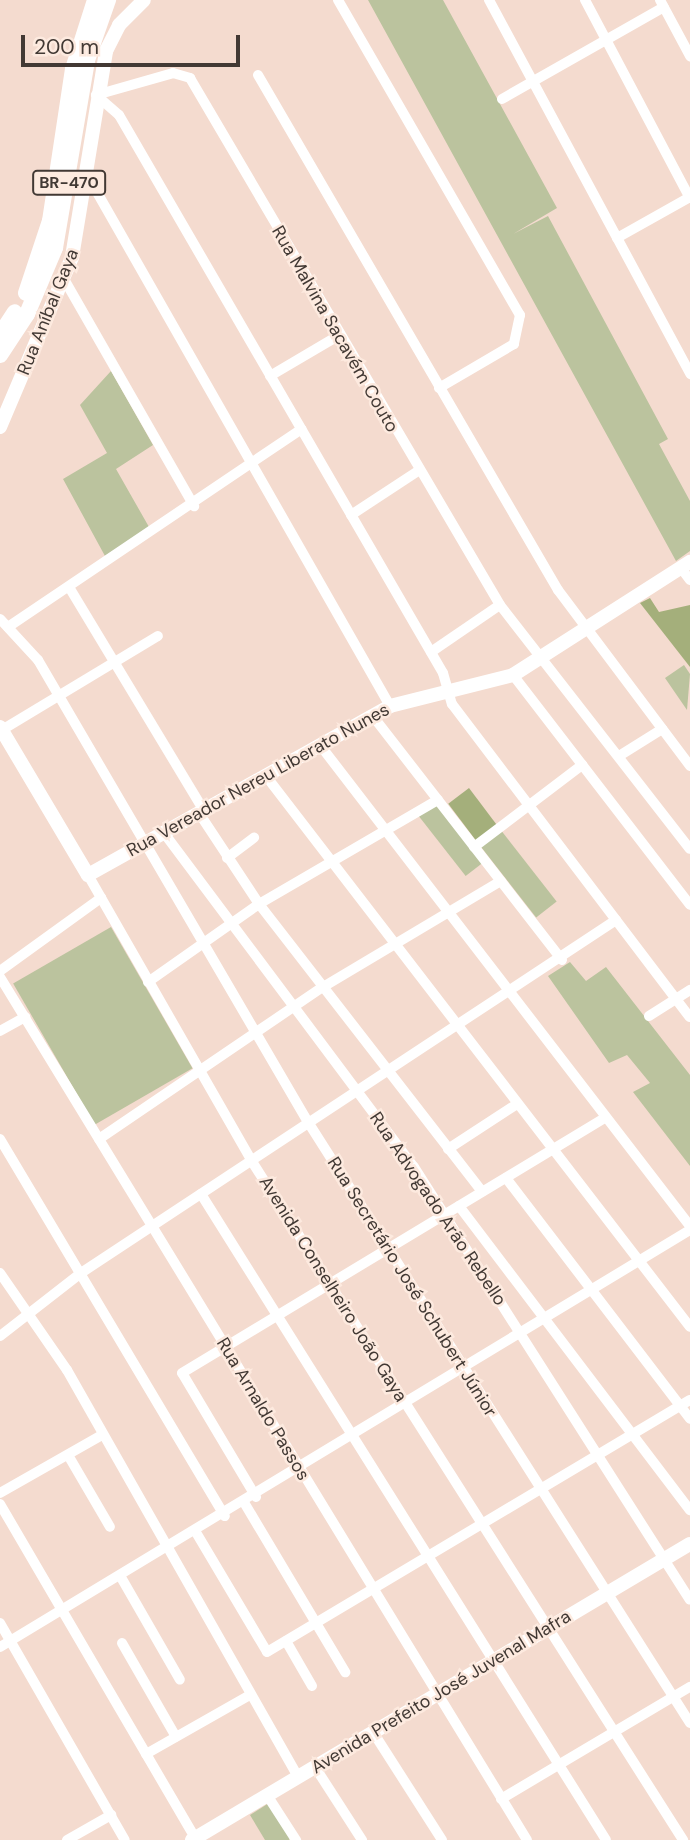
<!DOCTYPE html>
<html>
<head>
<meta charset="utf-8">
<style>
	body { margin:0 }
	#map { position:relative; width:690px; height:1840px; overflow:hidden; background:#f4dbcf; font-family:"DM Sans",sans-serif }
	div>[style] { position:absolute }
	.green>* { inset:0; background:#bbc39e; transform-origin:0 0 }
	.forest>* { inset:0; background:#a4af7b; transform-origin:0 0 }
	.minor>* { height:10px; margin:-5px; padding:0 5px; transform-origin:5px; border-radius:5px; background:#fff }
	.major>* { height:14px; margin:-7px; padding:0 7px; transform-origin:7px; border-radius:7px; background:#fff }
	.highway>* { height:16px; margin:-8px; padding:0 8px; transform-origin:8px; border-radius:8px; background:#fff }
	span { translate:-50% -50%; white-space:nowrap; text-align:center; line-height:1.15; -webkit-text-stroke:5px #fdeadf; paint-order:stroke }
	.shield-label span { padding:2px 5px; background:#fdeadf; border:2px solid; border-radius:5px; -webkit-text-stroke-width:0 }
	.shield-label { font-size:16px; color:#423934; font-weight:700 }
	.street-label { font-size:18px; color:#423934 }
	.scale { position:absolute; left:21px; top:35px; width:219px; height:32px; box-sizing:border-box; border:4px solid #423934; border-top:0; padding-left:9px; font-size:21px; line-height:24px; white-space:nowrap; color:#423934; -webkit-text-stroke:5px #fdeadf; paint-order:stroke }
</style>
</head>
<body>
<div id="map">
	<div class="green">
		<div style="clip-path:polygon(368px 0,443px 0,557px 208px,513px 234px,548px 216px,668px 439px,659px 444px,690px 501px,690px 551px,676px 561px)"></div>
		<div style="clip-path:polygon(111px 371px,153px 445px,116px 469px,149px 527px,105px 556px,63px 479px,107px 453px,80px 405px)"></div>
		<div style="clip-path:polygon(684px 665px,690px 674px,687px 710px,665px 678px)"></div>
		<div style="left:437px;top:802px;width:76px;height:23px;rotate:52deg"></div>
		<div style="left:500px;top:829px;width:92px;height:26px;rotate:52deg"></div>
		<div style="left:111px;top:927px;width:163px;height:113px;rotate:60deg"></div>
		<div style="clip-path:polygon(570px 962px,586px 981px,606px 967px,690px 1075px,690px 1166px,633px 1092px,650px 1083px,627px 1055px,609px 1063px,548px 976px)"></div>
		<div style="clip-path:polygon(269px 1803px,291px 1838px,289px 1840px,265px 1840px,250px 1815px)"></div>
	</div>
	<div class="forest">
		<div style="clip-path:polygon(650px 598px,659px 612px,690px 605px,690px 667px,640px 603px)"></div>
		<div style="left:469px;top:788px;width:46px;height:26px;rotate:53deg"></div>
	</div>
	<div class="minor">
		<div style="left:338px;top:0;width:364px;rotate:60deg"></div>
		<div style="left:520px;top:315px;width:30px;rotate:102deg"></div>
		<div style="left:514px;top:344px;width:87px;rotate:149.6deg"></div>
		<div style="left:489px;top:0;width:425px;rotate:61.7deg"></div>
		<div style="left:585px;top:0;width:224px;rotate:62.1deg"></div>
		<div style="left:660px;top:0;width:64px;rotate:61.8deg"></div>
		<div style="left:258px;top:75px;width:596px;rotate:59.78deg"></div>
		<div style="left:558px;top:590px;width:220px;rotate:53.1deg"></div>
		<div style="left:96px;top:95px;width:30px;rotate:41deg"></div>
		<div style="left:119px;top:115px;width:645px;rotate:59.86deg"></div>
		<div style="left:443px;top:673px;width:32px;rotate:74deg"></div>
		<div style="left:452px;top:704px;width:393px;rotate:52.8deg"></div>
		<div style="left:96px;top:95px;width:80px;rotate:-15.9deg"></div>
		<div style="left:173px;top:73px;width:18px;rotate:16deg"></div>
		<div style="left:190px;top:78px;width:611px;rotate:59.53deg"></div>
		<div style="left:500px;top:605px;width:309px;rotate:52.1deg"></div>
		<div style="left:502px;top:99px;width:186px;rotate:-29.6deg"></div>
		<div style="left:86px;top:173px;width:614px;rotate:60.3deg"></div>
		<div style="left:617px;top:238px;width:84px;rotate:-29.3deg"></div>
		<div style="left:64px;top:279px;width:262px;rotate:60.2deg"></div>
		<div style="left:270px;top:376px;width:79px;rotate:-30.5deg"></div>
		<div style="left:351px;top:515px;width:80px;rotate:-33.3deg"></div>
		<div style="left:681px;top:568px;width:15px;rotate:53deg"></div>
		<div style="left:69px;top:587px;width:262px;rotate:58.9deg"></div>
		<div style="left:0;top:619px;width:56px;rotate:47.2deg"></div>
		<div style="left:38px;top:660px;width:535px;rotate:59.7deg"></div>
		<div style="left:308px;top:1122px;width:712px;rotate:57.56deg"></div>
		<div style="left:8px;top:627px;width:354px;rotate:-34deg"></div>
		<div style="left:431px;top:652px;width:83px;rotate:-34.3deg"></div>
		<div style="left:513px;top:675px;width:290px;rotate:52.4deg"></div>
		<div style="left:372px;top:715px;width:310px;rotate:52.2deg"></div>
		<div style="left:2px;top:730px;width:182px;rotate:-31.1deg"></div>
		<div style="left:320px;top:745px;width:607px;rotate:52.43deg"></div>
		<div style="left:619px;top:756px;width:51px;rotate:-32.1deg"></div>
		<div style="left:266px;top:776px;width:695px;rotate:52.42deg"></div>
		<div style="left:199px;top:813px;width:109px;rotate:56.6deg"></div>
		<div style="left:259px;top:904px;width:364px;rotate:52.2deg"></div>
		<div style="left:164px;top:833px;width:417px;rotate:53.2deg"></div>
		<div style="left:414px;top:1167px;width:513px;rotate:57.49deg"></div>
		<div style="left:474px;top:847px;width:136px;rotate:-37.2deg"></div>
		<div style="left:227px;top:858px;width:34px;rotate:-37deg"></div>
		<div style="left:88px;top:875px;width:328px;rotate:60.2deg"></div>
		<div style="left:251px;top:1160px;width:806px;rotate:57.57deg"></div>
		<div style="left:0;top:971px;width:125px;rotate:-35.9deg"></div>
		<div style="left:0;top:977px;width:1011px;rotate:58.59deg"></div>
		<div style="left:148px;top:982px;width:136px;rotate:-35.1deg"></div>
		<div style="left:259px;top:904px;width:207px;rotate:-30.2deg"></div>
		<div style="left:649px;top:1016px;width:49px;rotate:-32.4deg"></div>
		<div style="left:0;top:1031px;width:29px;rotate:-29deg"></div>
		<div style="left:0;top:1139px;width:439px;rotate:59.2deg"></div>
		<div style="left:99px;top:1139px;width:271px;rotate:-34.2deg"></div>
		<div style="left:323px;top:987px;width:207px;rotate:-30.8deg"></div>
		<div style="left:448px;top:1149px;width:82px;rotate:-33.1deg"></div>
		<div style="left:506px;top:1178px;width:303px;rotate:52.6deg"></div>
		<div style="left:201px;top:1194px;width:762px;rotate:57.91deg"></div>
		<div style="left:459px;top:1206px;width:382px;rotate:52.8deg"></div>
		<div style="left:0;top:1273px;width:118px;rotate:55.4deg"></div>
		<div style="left:67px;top:1370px;width:468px;rotate:60.4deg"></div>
		<div style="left:0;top:1336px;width:103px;rotate:-37.9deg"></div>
		<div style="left:81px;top:1273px;width:641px;rotate:-33.42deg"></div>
		<div style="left:68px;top:1455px;width:83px;rotate:59.7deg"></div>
		<div style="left:0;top:1493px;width:117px;rotate:-29.6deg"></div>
		<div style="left:256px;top:1497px;width:144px;rotate:-120.8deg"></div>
		<div style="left:182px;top:1373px;width:495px;rotate:-31.1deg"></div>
		<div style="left:0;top:1504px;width:387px;rotate:59.7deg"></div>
		<div style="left:245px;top:1504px;width:196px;rotate:59.2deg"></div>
		<div style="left:197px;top:1534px;width:137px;rotate:59.3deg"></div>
		<div style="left:267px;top:1652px;width:492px;rotate:-30.8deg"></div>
		<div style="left:122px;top:1579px;width:116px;rotate:60.1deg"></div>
		<div style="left:0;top:1623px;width:250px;rotate:60.1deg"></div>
		<div style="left:286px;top:1641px;width:52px;rotate:60deg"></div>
		<div style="left:122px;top:1643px;width:108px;rotate:60.1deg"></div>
		<div style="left:0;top:1647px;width:806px;rotate:-31.15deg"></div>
		<div style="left:373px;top:1732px;width:128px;rotate:57.4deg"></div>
		<div style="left:146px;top:1754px;width:120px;rotate:-29.6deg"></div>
		<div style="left:315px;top:1767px;width:87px;rotate:57.2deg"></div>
		<div style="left:267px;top:1795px;width:54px;rotate:57.2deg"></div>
		<div style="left:501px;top:1799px;width:220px;rotate:-30.7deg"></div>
		<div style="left:67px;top:1840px;width:51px;rotate:-29.6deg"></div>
	</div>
	<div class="major">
		<div style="left:0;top:427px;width:185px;rotate:-67deg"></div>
		<div style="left:72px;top:257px;width:209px;rotate:-80.6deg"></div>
		<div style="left:106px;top:51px;width:29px;rotate:-63deg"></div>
		<div style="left:119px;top:25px;width:35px;rotate:-45deg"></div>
		<div style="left:0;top:727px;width:172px;rotate:59.3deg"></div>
		<div style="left:88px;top:875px;width:346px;rotate:-29.2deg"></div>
		<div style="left:390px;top:706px;width:127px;rotate:-14.1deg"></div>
		<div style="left:513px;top:675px;width:210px;rotate:-32.6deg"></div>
		<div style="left:192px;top:1840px;width:579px;rotate:-30.73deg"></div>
	</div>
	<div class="highway">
		<div style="left:26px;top:293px;width:76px;rotate:-71.6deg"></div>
		<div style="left:50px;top:221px;width:154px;rotate:-81.4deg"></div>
		<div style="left:73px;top:69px;width:72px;rotate:-72.3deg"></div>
		<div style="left:0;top:335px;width:27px;rotate:-57deg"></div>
		<div style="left:0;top:355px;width:49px;rotate:-56.6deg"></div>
		<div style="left:27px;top:314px;width:72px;rotate:-67deg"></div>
		<div style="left:55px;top:248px;width:191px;rotate:-80.3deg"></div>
		<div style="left:87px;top:60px;width:64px;rotate:-70.7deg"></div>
	</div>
	<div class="shield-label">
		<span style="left:69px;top:183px">BR-470</span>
	</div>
	<div class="street-label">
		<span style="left:48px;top:312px;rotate:-68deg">Rua Aníbal Gaya</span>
		<span style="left:335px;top:329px;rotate:60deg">Rua Malvina Sacavém Couto</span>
		<span style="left:258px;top:780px;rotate:-29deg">Rua Vereador Nereu Liberato Nunes</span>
		<span style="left:438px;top:1209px;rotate:56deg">Rua Advogado Arão Rebello</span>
		<span style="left:412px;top:1287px;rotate:58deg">Rua Secretário José Schubert Júnior</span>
		<span style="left:333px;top:1289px;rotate:58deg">Avenida Conselheiro João Gaya</span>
		<span style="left:263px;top:1409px;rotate:59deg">Rua Arnaldo Passos</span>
		<span style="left:441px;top:1692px;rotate:-31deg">Avenida Prefeito José Juvenal Mafra</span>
	</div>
	<div class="scale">200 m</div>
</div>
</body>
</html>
